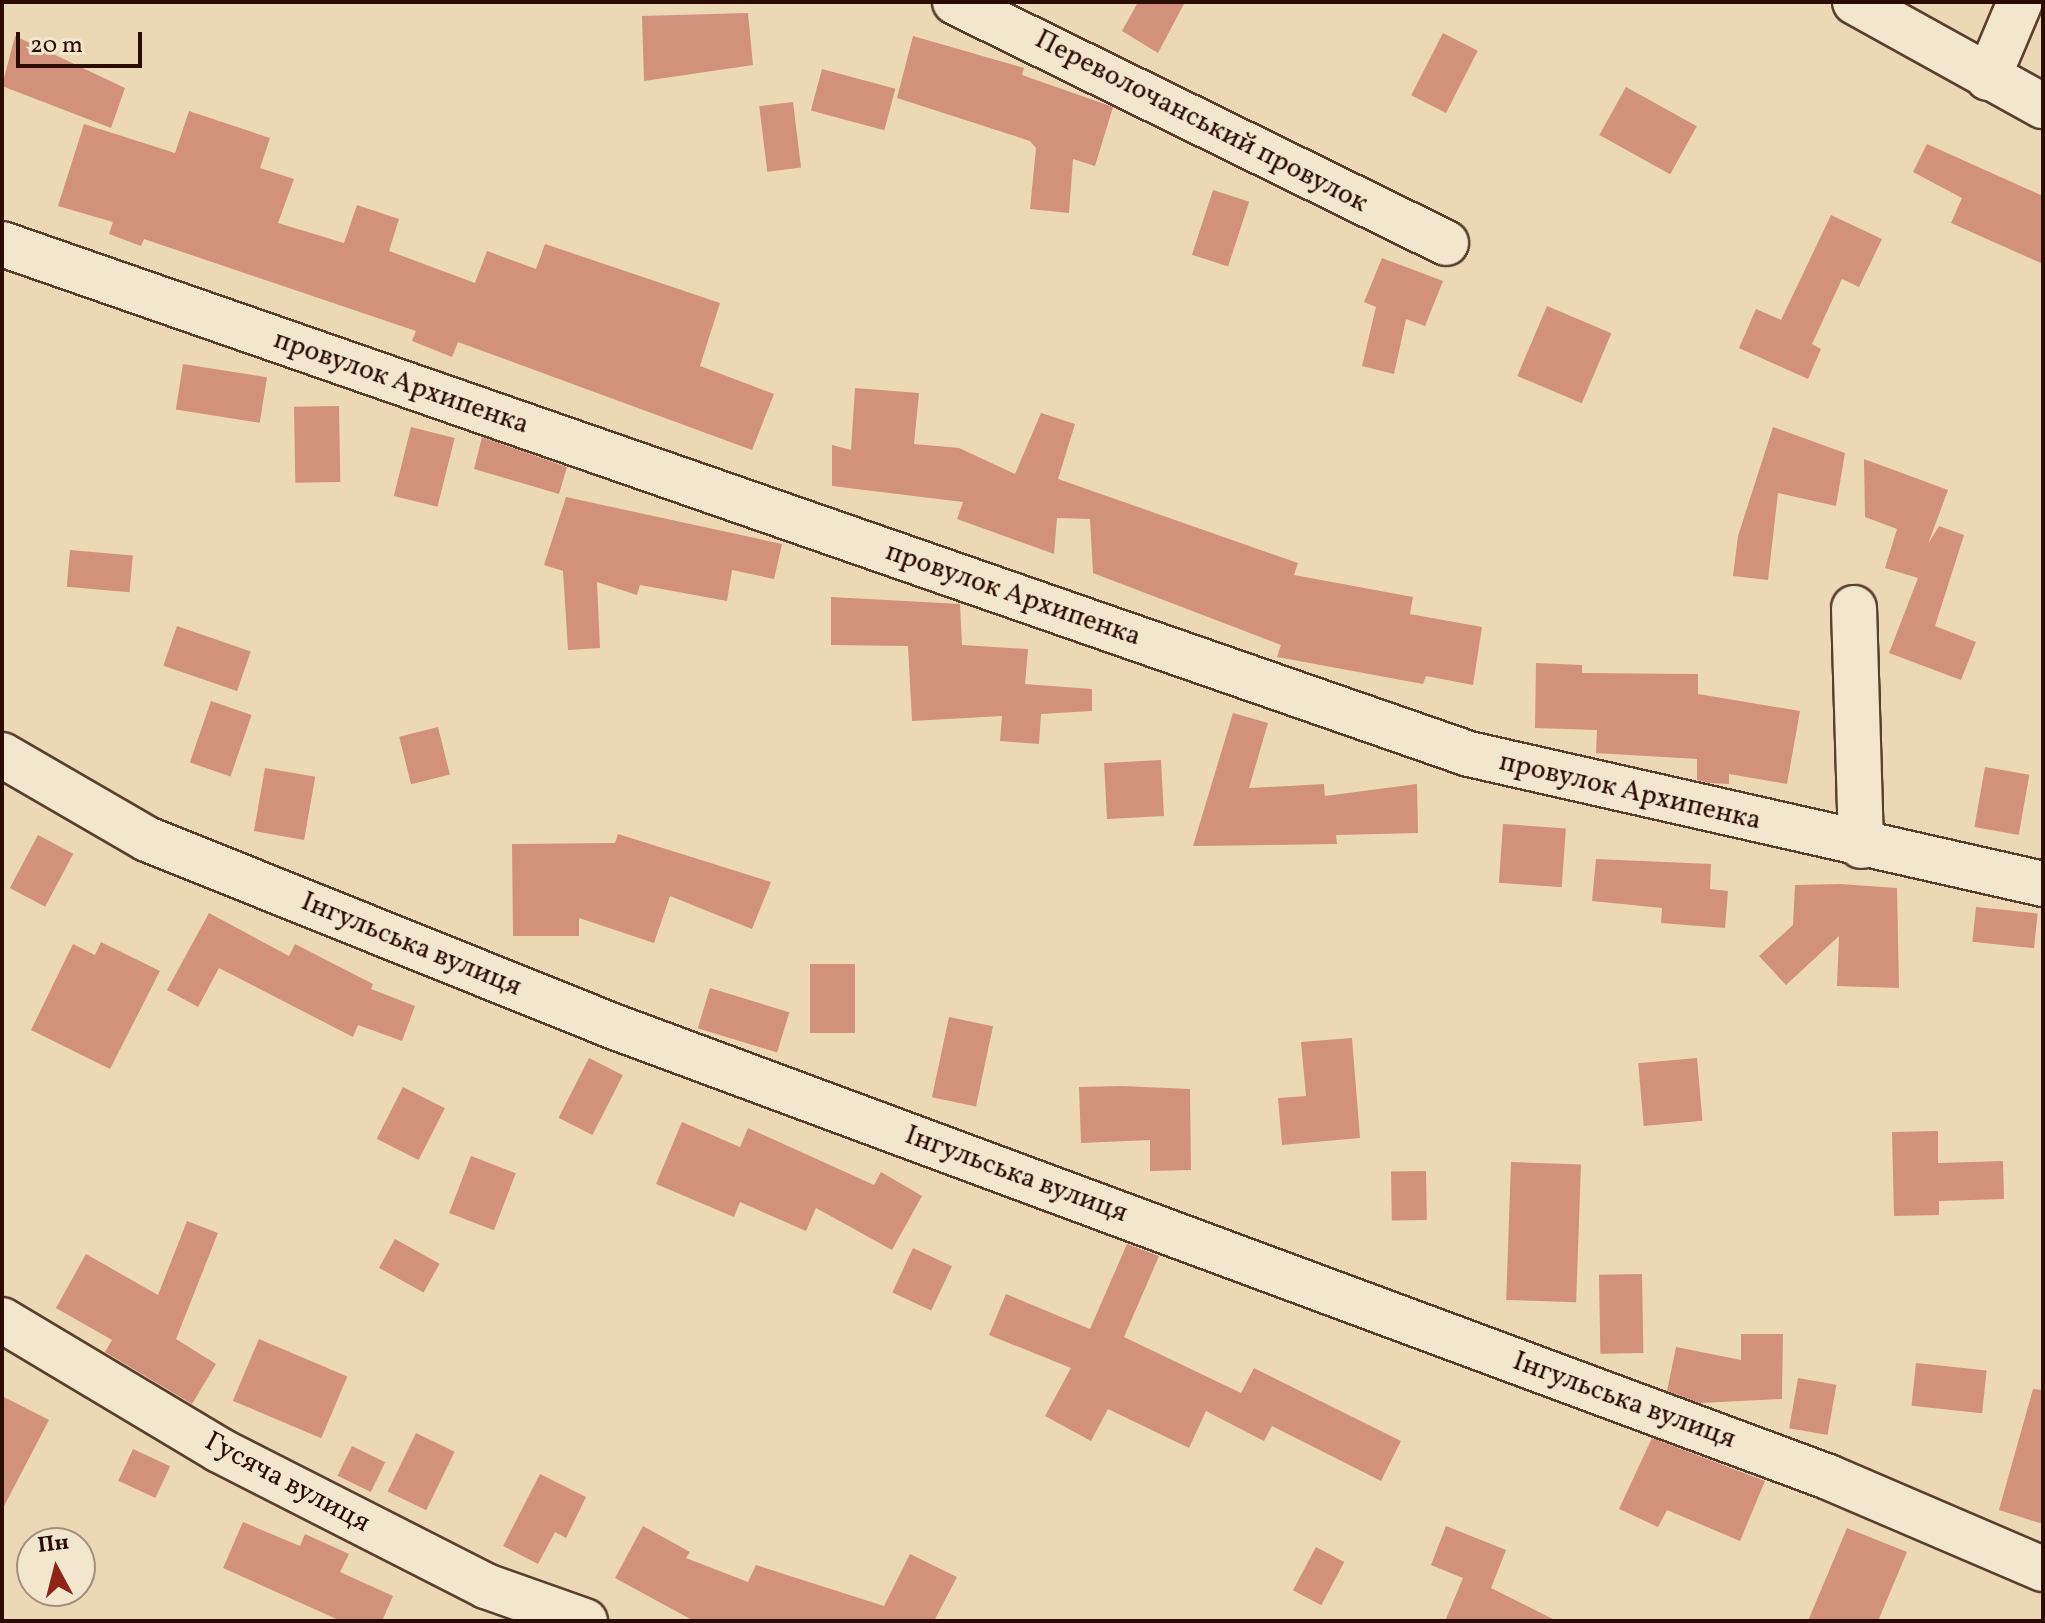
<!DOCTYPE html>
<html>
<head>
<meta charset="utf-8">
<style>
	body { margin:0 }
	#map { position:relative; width:2045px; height:1623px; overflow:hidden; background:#edd8b5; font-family:Vollkorn,serif }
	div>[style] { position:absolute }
	.building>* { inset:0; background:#d2917b; transform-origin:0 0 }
	.roads { filter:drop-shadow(2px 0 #5c3e2f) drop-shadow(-2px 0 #5c3e2f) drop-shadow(0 2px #5c3e2f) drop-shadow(0 -2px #5c3e2f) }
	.minor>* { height:44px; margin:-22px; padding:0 22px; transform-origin:22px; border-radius:22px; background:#f3e6cf }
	span { translate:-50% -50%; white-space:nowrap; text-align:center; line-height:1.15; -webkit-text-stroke:6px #f3e6cf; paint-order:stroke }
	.street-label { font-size:28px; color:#2b0b02 }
	.frame { position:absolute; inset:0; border:4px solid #2b0b02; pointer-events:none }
	.north { position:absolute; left:16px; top:1527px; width:80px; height:80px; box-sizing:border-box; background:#f3e6cf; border:2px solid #a38e7d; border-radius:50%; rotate:353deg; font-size:22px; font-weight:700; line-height:32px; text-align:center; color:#2b0b02 }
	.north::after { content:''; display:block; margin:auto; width:28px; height:36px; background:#8f2418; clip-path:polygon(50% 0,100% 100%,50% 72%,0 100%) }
	.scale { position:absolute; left:16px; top:32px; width:126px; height:36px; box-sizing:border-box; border:4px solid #2b0b02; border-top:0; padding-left:10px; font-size:24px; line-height:28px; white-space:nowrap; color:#2b0b02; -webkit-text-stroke:6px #f3e6cf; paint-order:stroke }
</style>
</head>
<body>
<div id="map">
	<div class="building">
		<div style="clip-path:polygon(1138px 2px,1185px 2px,1158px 53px,1122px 31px)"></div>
		<div style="clip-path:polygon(748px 13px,753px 65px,644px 81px,642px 16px)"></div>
		<div style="left:1443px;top:33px;width:39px;height:70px;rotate:27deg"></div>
		<div style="clip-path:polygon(15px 36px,125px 88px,111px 128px,2px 86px)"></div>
		<div style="clip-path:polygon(913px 36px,1024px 68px,1022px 75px,1113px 107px,1095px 166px,1073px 159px,1069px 213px,1030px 209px,1036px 148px,1030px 141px,897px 98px)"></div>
		<div style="left:822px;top:69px;width:76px;height:43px;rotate:15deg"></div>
		<div style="left:1626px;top:87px;width:81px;height:55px;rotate:29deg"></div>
		<div style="left:793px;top:102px;width:66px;height:34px;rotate:83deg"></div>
		<div style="clip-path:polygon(189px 111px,270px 138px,260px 168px,294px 179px,278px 223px,344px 243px,357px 205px,399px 219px,389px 251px,475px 283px,487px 251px,536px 269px,545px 244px,720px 303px,700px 366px,774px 394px,752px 450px,458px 342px,452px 357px,412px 341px,416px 331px,144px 239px,141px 246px,109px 234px,113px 222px,58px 206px,84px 124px,175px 153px)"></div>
		<div style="clip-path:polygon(1927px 144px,2043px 196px,2043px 264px,1951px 223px,1962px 198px,1913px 172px)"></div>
		<div style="left:1213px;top:190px;width:38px;height:68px;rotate:18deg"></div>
		<div style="clip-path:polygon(1831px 215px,1882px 239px,1859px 287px,1842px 279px,1812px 344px,1821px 349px,1808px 379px,1739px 348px,1756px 309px,1781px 320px)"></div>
		<div style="clip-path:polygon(1382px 258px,1443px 281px,1425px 326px,1406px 319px,1394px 374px,1362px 366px,1376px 307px,1364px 302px)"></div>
		<div style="left:1547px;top:306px;width:70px;height:76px;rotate:23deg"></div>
		<div style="left:183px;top:364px;width:85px;height:46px;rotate:9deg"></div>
		<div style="clip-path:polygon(855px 388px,919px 393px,914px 444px,959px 448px,1015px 474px,1041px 413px,1075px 424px,1058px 479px,1298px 563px,1294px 575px,1413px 597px,1410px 614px,1482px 627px,1473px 685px,1426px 676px,1423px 684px,1277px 657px,1281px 645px,1093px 573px,1090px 519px,1057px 518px,1054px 554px,957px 519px,963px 502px,832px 486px,832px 445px,851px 450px)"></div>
		<div style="left:339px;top:406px;width:76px;height:45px;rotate:89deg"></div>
		<div style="left:411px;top:427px;width:45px;height:71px;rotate:14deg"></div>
		<div style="clip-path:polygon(1773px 427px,1845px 453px,1836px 506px,1778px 493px,1768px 580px,1733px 576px,1738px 536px)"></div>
		<div style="clip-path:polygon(482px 437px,567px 467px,559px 494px,474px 469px)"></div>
		<div style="clip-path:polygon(1864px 459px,1948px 490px,1928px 544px,1939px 526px,1964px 535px,1935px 626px,1976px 642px,1961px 680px,1889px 653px,1918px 578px,1885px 568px,1897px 529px,1865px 517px)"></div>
		<div style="clip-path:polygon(566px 497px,782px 544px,774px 579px,732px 570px,727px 601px,640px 585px,637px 595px,597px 582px,600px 648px,568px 650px,563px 571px,544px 565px)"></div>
		<div style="left:70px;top:550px;width:63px;height:37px;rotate:5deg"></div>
		<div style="clip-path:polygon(831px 597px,960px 604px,962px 645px,1028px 649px,1025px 684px,1092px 689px,1092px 711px,1041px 714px,1039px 744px,1000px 741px,1002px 716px,912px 721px,908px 646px,831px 645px)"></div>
		<div style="left:177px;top:626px;width:78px;height:42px;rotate:19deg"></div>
		<div style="clip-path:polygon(1536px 663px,1582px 665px,1582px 673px,1698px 674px,1698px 694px,1800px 711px,1787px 784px,1729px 774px,1729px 784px,1710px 783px,1697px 780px,1697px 759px,1596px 753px,1597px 730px,1535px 728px)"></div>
		<div style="left:211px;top:701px;width:43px;height:65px;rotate:19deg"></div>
		<div style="clip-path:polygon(1233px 713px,1268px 723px,1249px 788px,1324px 784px,1325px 796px,1417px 784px,1418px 833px,1336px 835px,1337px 844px,1193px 846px)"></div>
		<div style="left:438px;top:727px;width:49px;height:40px;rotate:76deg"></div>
		<div style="left:1161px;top:760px;width:56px;height:57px;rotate:87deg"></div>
		<div style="left:1985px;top:767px;width:45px;height:61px;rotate:10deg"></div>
		<div style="left:265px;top:768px;width:51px;height:64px;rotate:10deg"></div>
		<div style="left:1503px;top:824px;width:63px;height:59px;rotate:4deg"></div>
		<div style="clip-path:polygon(618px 834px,771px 882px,752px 929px,670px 896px,654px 943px,579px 918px,579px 936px,513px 936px,512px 844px,615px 843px)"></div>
		<div style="left:38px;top:835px;width:40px;height:60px;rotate:28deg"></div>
		<div style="clip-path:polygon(1596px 859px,1711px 864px,1710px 889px,1728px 891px,1725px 928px,1661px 923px,1662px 908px,1592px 901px)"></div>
		<div style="clip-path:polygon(1840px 884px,1897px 888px,1899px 988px,1837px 986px,1839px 936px,1786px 985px,1759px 956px,1793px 925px,1795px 885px)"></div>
		<div style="left:1976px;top:907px;width:62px;height:35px;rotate:6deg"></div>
		<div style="clip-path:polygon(209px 913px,289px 956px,295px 944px,373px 984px,371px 989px,415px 1006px,402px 1041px,358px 1025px,353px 1037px,219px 968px,198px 1007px,167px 990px)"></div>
		<div style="clip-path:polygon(101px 942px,160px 971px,110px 1069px,31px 1030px,73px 944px,95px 955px)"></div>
		<div style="left:810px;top:964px;width:45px;height:69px"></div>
		<div style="left:710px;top:988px;width:83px;height:42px;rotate:17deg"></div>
		<div style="left:949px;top:1017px;width:45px;height:82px;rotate:12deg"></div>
		<div style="clip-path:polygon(1352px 1038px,1360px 1138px,1282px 1145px,1278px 1098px,1306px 1096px,1301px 1042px)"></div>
		<div style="left:589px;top:1058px;width:38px;height:67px;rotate:27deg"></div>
		<div style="left:1697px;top:1058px;width:63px;height:59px;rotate:85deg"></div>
		<div style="clip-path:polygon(1122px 1086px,1190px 1089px,1191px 1170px,1150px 1171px,1150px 1140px,1081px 1143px,1079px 1087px)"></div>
		<div style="left:403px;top:1087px;width:47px;height:58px;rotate:27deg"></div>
		<div style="clip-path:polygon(682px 1122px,740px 1147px,748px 1128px,874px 1185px,881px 1172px,922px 1196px,892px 1250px,816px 1208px,806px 1231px,740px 1202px,734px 1217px,656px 1184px)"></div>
		<div style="clip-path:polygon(1938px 1131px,1938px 1163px,2003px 1161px,2004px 1199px,1939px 1201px,1939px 1215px,1894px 1216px,1892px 1132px)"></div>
		<div style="left:471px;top:1156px;width:48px;height:61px;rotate:21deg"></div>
		<div style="left:1511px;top:1162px;width:70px;height:138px;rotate:2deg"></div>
		<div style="left:1426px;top:1171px;width:49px;height:35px;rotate:89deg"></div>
		<div style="clip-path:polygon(187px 1221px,218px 1233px,176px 1339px,216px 1364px,192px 1404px,105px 1352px,112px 1340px,56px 1308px,86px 1254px,158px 1295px)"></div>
		<div style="left:395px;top:1239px;width:51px;height:33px;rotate:29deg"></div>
		<div style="clip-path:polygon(1127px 1244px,1159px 1256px,1124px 1337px,1241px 1393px,1254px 1368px,1401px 1441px,1381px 1481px,1272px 1426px,1264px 1441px,1206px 1411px,1189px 1448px,1108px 1409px,1091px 1441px,1045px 1416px,1071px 1368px,989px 1335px,1006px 1294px,1090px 1329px)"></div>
		<div style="left:913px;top:1248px;width:43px;height:49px;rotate:25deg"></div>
		<div style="left:1642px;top:1274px;width:79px;height:43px;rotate:89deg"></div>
		<div style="clip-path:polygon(1741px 1334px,1783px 1334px,1782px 1399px,1700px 1403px,1667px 1391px,1676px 1347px,1741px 1360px)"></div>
		<div style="left:259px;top:1339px;width:96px;height:67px;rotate:23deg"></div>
		<div style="left:1916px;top:1363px;width:71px;height:43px;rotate:6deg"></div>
		<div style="left:1798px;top:1378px;width:39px;height:51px;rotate:10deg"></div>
		<div style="clip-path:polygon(2033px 1389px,2043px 1390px,2043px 1524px,1999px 1510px)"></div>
		<div style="clip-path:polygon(2px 1396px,49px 1420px,2px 1510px)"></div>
		<div style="left:416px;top:1433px;width:43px;height:65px;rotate:26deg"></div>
		<div style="clip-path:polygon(1652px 1438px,1765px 1481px,1740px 1541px,1667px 1510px,1658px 1527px,1619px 1509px)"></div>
		<div style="left:352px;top:1446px;width:37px;height:33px;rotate:26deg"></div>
		<div style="left:133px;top:1449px;width:41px;height:35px;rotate:25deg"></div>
		<div style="clip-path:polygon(540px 1474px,586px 1497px,566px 1538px,555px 1532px,538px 1564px,503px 1546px)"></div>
		<div style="clip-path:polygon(243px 1522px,300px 1546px,305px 1534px,349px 1554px,340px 1572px,393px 1596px,382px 1621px,341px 1621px,223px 1568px)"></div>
		<div style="clip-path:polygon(643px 1526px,690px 1552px,686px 1558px,748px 1582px,756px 1565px,884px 1606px,910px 1554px,957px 1577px,934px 1621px,694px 1621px,615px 1578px)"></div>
		<div style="clip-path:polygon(1446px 1526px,1506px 1550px,1491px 1588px,1557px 1621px,1445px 1621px,1463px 1578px,1431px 1565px)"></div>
		<div style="clip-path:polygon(1847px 1528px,1907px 1552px,1878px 1621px,1808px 1621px)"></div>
		<div style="left:1316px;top:1547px;width:32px;height:49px;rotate:28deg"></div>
	</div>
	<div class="roads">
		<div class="minor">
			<div style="left:955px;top:2px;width:547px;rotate:26.14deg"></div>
			<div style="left:1855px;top:2px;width:215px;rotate:29deg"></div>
			<div style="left:1988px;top:78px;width:82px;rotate:-67.2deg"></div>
			<div style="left:2px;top:244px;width:1553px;rotate:19.17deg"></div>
			<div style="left:1469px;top:754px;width:589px;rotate:12.76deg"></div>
			<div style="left:1854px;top:608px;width:238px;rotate:88.3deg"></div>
			<div style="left:2px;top:755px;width:168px;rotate:30.1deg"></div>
			<div style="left:147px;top:839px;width:504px;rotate:21.89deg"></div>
			<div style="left:615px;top:1027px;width:1294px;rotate:20.35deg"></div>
			<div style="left:1828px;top:1477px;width:234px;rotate:23.2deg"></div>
			<div style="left:2px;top:1320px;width:253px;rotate:30.9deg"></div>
			<div style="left:219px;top:1450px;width:300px;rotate:27deg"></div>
			<div style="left:486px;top:1586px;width:105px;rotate:19.5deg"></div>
		</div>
	</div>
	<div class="street-label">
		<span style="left:1201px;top:122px;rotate:27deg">Переволочанський провулок</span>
		<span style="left:401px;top:383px;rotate:19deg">провулок Архипенка</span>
		<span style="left:1013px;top:595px;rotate:19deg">провулок Архипенка</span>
		<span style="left:1630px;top:792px;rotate:13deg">провулок Архипенка</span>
		<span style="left:411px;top:945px;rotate:22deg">Інгульська вулиця</span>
		<span style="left:1016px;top:1175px;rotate:20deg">Інгульська вулиця</span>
		<span style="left:1624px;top:1401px;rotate:20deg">Інгульська вулиця</span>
		<span style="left:287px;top:1483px;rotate:28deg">Гусяча вулиця</span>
	</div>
	<div class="frame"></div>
	<div class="north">Пн</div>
	<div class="scale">20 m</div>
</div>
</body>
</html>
